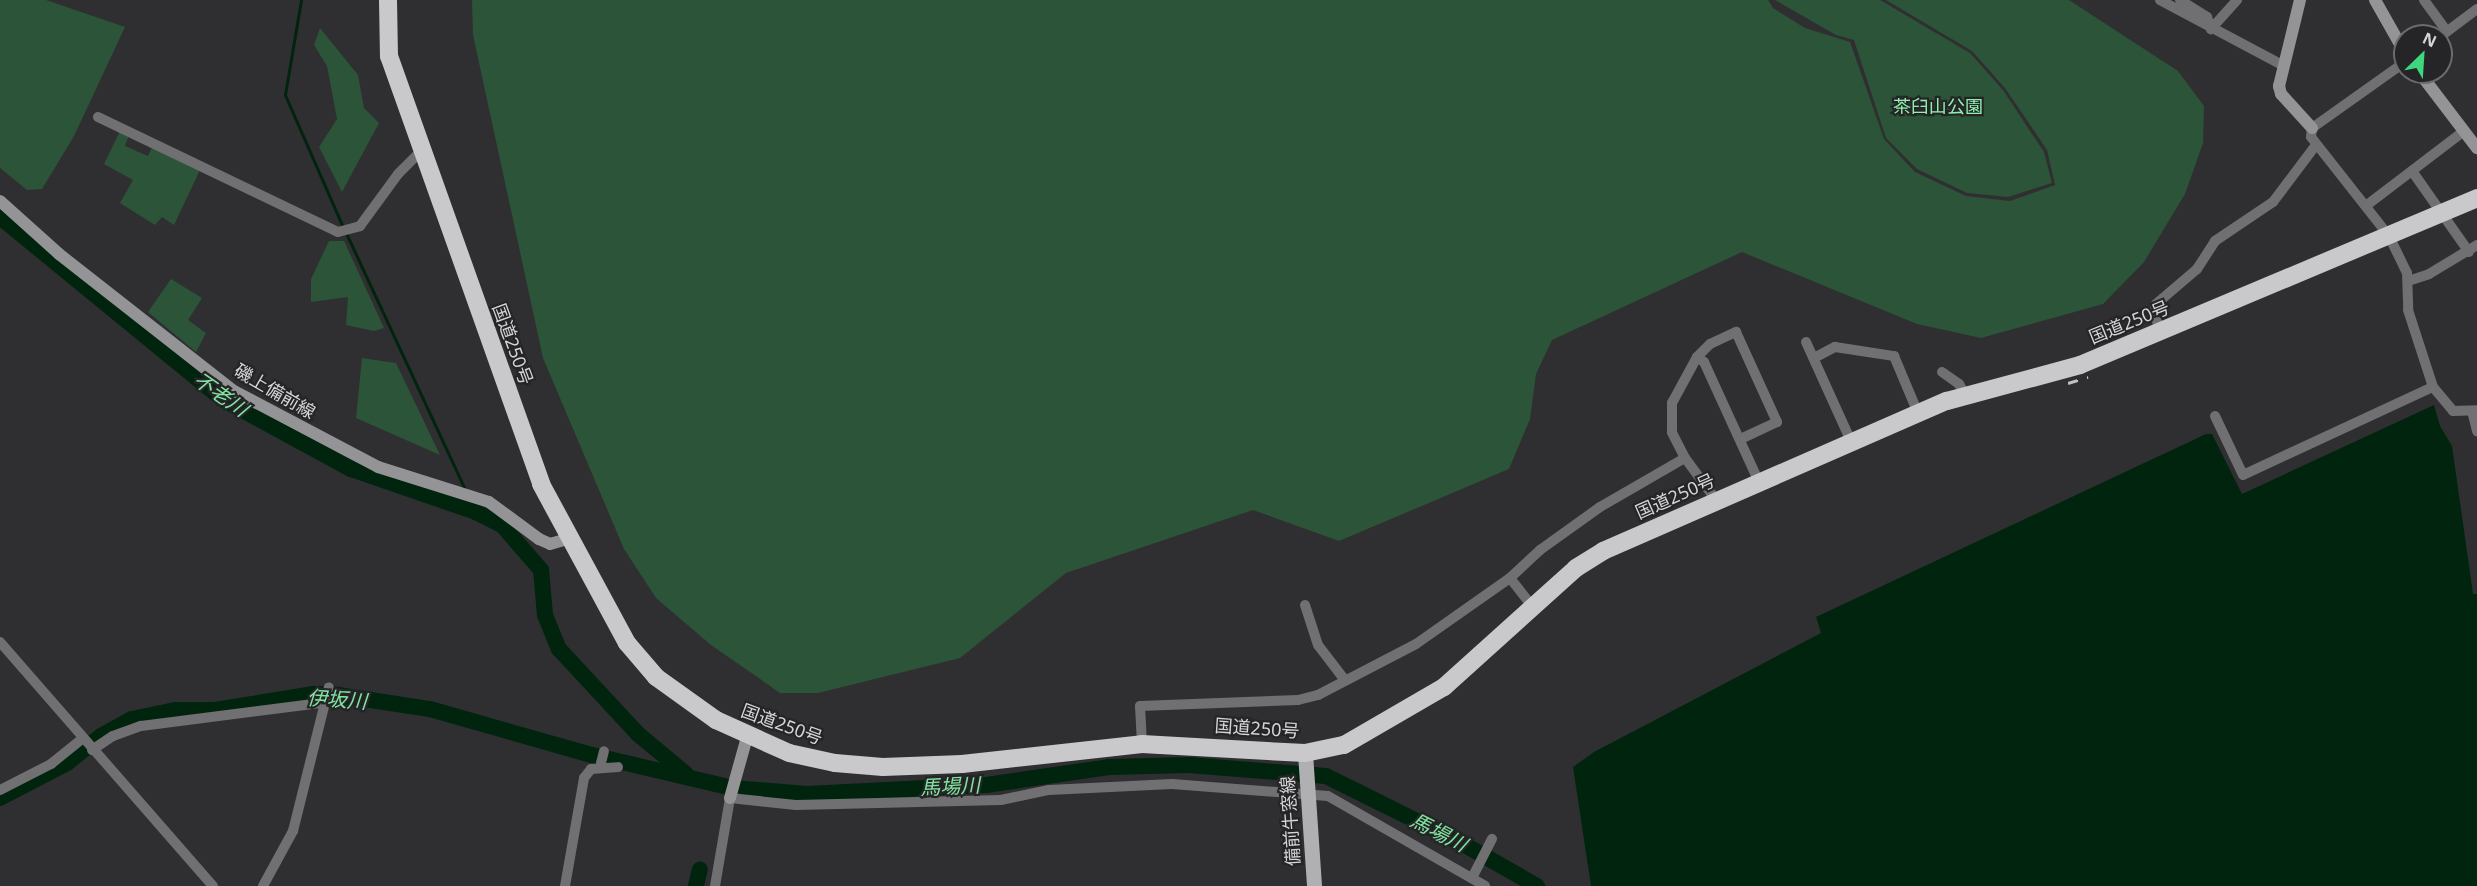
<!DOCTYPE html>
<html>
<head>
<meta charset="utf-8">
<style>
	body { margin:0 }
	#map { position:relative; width:2477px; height:886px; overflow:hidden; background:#2f2f31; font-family:"Noto Sans","Noto Sans JP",sans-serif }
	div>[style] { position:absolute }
	.green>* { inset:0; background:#2b5438 }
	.water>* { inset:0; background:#00240d }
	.stream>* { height:3px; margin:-1.5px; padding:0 1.5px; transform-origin:1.5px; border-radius:1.5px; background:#00240d }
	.river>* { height:16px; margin:-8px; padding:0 8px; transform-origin:8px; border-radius:8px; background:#00240d }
	.street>* { height:10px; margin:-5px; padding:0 5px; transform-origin:5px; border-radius:5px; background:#706f71 }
	.secondary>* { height:12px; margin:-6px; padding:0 6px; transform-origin:6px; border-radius:6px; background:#949395 }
	.primary>* { height:15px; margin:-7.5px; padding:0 7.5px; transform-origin:7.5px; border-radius:7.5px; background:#b0afb2 }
	.highway>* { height:18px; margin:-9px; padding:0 9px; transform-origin:9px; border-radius:9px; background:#c9c8cb }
	.rail>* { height:3px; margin-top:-1.5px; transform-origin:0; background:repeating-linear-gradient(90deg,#c0c0c1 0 10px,transparent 0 20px) }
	span { translate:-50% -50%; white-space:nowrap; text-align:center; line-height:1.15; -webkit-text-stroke:4.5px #252527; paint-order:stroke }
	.park-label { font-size:18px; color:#8ef2ad }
	.street-label { font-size:18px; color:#d5d5d6 }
	.water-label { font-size:20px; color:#81e5a1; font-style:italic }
	.north { position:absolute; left:2393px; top:24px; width:60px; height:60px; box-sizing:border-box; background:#252527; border:2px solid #6b6b6d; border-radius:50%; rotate:25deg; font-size:16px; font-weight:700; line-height:24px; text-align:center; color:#d5d5d6 }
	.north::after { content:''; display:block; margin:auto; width:21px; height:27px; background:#3ed77d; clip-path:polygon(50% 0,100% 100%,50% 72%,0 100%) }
</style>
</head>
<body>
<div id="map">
	<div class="green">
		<div style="clip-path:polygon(0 0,46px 0,125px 27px,74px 136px,42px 189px,27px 190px,0 168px)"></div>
		<div style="clip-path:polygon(472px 0,1768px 0,1773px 8px,1805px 28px,1850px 42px,1884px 139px,1915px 172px,1966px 196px,2010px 201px,2055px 185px,2047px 150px,2005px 88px,1972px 51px,1886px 0,2069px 0,2178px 71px,2204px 106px,2203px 143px,2185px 194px,2144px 262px,2103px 304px,1981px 338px,1917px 324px,1742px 252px,1552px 340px,1536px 374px,1530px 419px,1509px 469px,1339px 541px,1253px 510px,1066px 573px,960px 658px,818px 693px,780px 693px,711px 645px,656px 598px,624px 549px,543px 358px,473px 35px)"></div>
		<div style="clip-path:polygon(1775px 0,1880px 0,1970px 53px,2003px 90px,2044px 152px,2052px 183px,2008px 197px,1967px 193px,1917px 169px,1886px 138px,1854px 40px,1836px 35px)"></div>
		<div style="clip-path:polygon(320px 28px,358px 75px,364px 108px,379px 123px,342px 192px,319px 147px,337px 119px,327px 66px,314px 45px)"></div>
		<div style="clip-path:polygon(120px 131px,129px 135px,125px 146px,148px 156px,152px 147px,200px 170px,174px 225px,162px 217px,155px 225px,120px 203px,133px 180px,104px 164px)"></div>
		<div style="clip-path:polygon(329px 241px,344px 241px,384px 328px,374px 331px,346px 325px,348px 297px,311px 302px,311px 279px)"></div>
		<div style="clip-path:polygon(171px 279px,202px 298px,188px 320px,206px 333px,196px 352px,148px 312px)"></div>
		<div style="clip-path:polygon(362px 358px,396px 363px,440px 455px,356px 418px)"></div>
	</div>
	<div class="water">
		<div style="clip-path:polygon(2434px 405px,2440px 426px,2452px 446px,2473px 594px,2477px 594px,2477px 886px,1591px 886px,1573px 767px,1594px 752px,1821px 633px,1816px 617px,2206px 434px,2212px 434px,2242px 494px)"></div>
	</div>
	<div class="stream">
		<div style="left:301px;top:0;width:96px;rotate:99.6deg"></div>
		<div style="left:285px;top:95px;width:144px;rotate:66.3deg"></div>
		<div style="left:346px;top:233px;width:285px;rotate:65.1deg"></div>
		<div style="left:470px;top:500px;width:13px;rotate:63deg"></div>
	</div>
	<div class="river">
		<div style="left:0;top:217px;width:287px;rotate:39.3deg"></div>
		<div style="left:222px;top:399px;width:147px;rotate:28.5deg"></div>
		<div style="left:351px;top:469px;width:132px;rotate:19deg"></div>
		<div style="left:476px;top:512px;width:29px;rotate:27deg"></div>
		<div style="left:502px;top:525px;width:60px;rotate:49.1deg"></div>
		<div style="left:541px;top:570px;width:45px;rotate:84.9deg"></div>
		<div style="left:545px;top:615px;width:37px;rotate:68deg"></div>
		<div style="left:559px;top:649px;width:116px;rotate:47.1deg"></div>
		<div style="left:638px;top:734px;width:62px;rotate:39.8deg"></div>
		<div style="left:0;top:798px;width:76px;rotate:-27.6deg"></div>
		<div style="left:67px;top:763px;width:43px;rotate:-38.5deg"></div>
		<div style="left:101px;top:736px;width:35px;rotate:-29deg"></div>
		<div style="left:132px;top:719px;width:45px;rotate:-11.6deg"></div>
		<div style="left:176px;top:710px;width:39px"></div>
		<div style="left:215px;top:710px;width:100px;rotate:-9.2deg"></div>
		<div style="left:314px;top:694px;width:24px;rotate:2deg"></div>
		<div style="left:338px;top:695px;width:93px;rotate:8.7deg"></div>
		<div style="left:430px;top:709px;width:168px;rotate:15.9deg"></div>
		<div style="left:592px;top:755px;width:145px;rotate:13.2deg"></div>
		<div style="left:733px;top:788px;width:74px;rotate:4.6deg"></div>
		<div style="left:807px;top:794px;width:179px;rotate:-2.9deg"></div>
		<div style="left:986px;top:785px;width:124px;rotate:-8.3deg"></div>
		<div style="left:1109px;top:767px;width:80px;rotate:-1.4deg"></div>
		<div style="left:1189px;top:765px;width:137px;rotate:4.6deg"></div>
		<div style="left:1326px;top:776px;width:155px;rotate:26.4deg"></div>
		<div style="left:1465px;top:845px;width:83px;rotate:29.7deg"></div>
		<div style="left:696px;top:886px;width:17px;rotate:-77deg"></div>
	</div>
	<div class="street">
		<div style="left:2160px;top:0;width:140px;rotate:28deg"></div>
		<div style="left:2180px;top:0;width:32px;rotate:32deg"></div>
		<div style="left:2207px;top:17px;width:13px;rotate:72deg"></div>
		<div style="left:2211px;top:29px;width:39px;rotate:-48deg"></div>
		<div style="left:2424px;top:0;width:39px;rotate:54deg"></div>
		<div style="left:2441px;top:36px;width:45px;rotate:-36.9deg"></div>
		<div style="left:2405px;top:62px;width:114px;rotate:144.6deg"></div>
		<div style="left:2312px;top:128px;width:9px;rotate:96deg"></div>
		<div style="left:2311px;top:137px;width:126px;rotate:51.8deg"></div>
		<div style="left:2389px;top:236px;width:41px;rotate:64.1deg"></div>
		<div style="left:2407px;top:273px;width:37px;rotate:88deg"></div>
		<div style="left:2408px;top:310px;width:81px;rotate:72deg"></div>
		<div style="left:2433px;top:387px;width:31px;rotate:50deg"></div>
		<div style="left:2453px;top:411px;width:24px;rotate:-2deg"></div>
		<div style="left:98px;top:117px;width:266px;rotate:25.6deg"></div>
		<div style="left:338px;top:232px;width:23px;rotate:-15deg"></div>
		<div style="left:360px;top:226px;width:64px;rotate:-53.8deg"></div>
		<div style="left:398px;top:174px;width:34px;rotate:-45deg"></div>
		<div style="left:2412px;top:171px;width:99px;rotate:54.9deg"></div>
		<div style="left:2367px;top:205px;width:122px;rotate:-37.3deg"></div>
		<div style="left:2408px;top:281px;width:22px;rotate:-18deg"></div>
		<div style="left:2429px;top:274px;width:56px;rotate:-31.1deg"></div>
		<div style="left:2162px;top:332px;width:19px;rotate:-115deg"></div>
		<div style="left:2154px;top:315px;width:11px;rotate:-80deg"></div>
		<div style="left:2156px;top:304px;width:54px;rotate:-40.5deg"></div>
		<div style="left:2197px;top:269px;width:33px;rotate:-57deg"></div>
		<div style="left:2215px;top:241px;width:70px;rotate:-33.9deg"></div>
		<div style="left:2273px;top:202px;width:71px;rotate:-53deg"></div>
		<div style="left:1806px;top:342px;width:109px;rotate:65.6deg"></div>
		<div style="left:1697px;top:357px;width:9px;rotate:36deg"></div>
		<div style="left:1704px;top:362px;width:132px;rotate:65.4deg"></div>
		<div style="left:1814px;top:358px;width:24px;rotate:-28deg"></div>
		<div style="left:1835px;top:347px;width:60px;rotate:8.7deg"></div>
		<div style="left:1894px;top:356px;width:62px;rotate:67.2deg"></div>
		<div style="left:1942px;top:372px;width:21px;rotate:35deg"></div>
		<div style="left:1959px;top:384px;width:14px;rotate:60deg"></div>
		<div style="left:2472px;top:411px;width:21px;rotate:76deg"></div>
		<div style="left:2215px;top:416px;width:65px;rotate:64.6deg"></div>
		<div style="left:2243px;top:475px;width:209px;rotate:-24.9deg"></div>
		<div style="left:1716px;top:500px;width:52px;rotate:-126.4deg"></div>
		<div style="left:1685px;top:458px;width:29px;rotate:-117deg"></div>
		<div style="left:1672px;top:432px;width:29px;rotate:-90deg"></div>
		<div style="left:1672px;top:403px;width:52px;rotate:-61.5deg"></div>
		<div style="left:1697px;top:357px;width:18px;rotate:-45deg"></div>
		<div style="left:1710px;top:344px;width:29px;rotate:-25deg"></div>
		<div style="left:1736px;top:332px;width:99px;rotate:65.5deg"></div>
		<div style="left:1777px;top:422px;width:40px;rotate:155deg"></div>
		<div style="left:1510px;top:578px;width:36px;rotate:52deg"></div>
		<div style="left:1305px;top:605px;width:42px;rotate:72deg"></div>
		<div style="left:1318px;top:645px;width:43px;rotate:52.6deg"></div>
		<div style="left:0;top:642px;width:324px;rotate:48.9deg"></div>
		<div style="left:1142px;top:744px;width:38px;rotate:-93deg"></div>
		<div style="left:1140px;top:706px;width:158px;rotate:-2.2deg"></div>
		<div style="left:1298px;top:700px;width:21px;rotate:-14deg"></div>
		<div style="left:1318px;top:695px;width:110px;rotate:-27.5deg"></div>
		<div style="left:1416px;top:644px;width:115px;rotate:-35.1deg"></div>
		<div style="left:1510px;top:578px;width:41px;rotate:-43deg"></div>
		<div style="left:1540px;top:550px;width:74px;rotate:-35.6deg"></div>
		<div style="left:1600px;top:507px;width:98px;rotate:-30deg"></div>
		<div style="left:92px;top:750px;width:25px;rotate:-34deg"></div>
		<div style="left:113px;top:736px;width:30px;rotate:-20deg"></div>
		<div style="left:141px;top:726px;width:189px;rotate:-7.3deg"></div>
		<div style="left:601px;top:763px;width:12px;rotate:-76deg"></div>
		<div style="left:0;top:790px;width:57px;rotate:-27deg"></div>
		<div style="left:51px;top:764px;width:40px;rotate:-39deg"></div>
		<div style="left:1472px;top:878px;width:44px;rotate:-62.9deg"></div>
		<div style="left:263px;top:886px;width:63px;rotate:-61.4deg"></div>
		<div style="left:293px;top:831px;width:148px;rotate:-76deg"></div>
		<div style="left:565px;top:886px;width:110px;rotate:-80deg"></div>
		<div style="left:584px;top:778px;width:11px;rotate:-52deg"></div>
		<div style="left:591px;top:769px;width:27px;rotate:-4deg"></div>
		<div style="left:715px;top:886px;width:89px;rotate:-80.3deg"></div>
		<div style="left:730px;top:798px;width:66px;rotate:6.1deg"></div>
		<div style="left:796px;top:805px;width:205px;rotate:-1.4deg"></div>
		<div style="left:1001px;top:800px;width:49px;rotate:-11.8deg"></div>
		<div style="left:1049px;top:790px;width:123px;rotate:-2.8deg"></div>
		<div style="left:1172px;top:784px;width:156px;rotate:4.4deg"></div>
		<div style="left:1328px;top:796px;width:181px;rotate:29.8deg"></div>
	</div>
	<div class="secondary">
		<div style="left:2300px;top:0;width:89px;rotate:103.7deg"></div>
		<div style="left:2279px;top:86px;width:8px;rotate:76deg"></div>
		<div style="left:2281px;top:94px;width:46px;rotate:47.6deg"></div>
		<div style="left:2375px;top:0;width:61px;rotate:60.5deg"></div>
		<div style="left:2419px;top:72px;width:96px;rotate:52.7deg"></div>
		<div style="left:0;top:201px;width:79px;rotate:41.9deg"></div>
		<div style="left:59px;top:254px;width:222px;rotate:38.1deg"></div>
		<div style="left:234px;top:391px;width:163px;rotate:27.8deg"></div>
		<div style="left:378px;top:467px;width:116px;rotate:17.5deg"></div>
		<div style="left:489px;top:502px;width:62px;rotate:36.5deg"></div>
		<div style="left:539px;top:539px;width:12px;rotate:24deg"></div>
		<div style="left:550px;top:544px;width:19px;rotate:-16deg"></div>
		<div style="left:730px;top:798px;width:63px;rotate:-74.4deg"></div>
	</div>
	<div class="primary">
		<div style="left:1305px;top:753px;width:133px;rotate:86.1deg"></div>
	</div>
	<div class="highway">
		<div style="left:388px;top:0;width:56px;rotate:89deg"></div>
		<div style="left:389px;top:56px;width:454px;rotate:70.4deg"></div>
		<div style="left:541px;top:484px;width:181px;rotate:61.6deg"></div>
		<div style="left:627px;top:643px;width:45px;rotate:49.5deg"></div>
		<div style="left:656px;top:677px;width:74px;rotate:35.6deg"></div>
		<div style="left:716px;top:720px;width:80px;rotate:24.3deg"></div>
		<div style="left:789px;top:753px;width:47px;rotate:12.3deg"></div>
		<div style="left:835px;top:763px;width:48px;rotate:4.8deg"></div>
		<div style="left:883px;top:767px;width:79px;rotate:-2.2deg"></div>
		<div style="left:962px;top:764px;width:181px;rotate:-6.3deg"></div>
		<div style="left:1142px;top:744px;width:163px;rotate:3.2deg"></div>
		<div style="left:1305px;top:753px;width:40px;rotate:-12deg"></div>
		<div style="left:1344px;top:745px;width:116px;rotate:-30.1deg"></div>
		<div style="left:1444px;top:687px;width:178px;rotate:-42deg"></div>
		<div style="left:1576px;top:568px;width:32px;rotate:-32deg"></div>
		<div style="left:1603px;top:551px;width:375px;rotate:-23.6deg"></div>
		<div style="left:1947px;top:401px;width:138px;rotate:-15.1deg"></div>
		<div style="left:2080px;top:365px;width:431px;rotate:-22.8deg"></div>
	</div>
	<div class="rail">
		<div style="left:2068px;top:383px;width:21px;rotate:-17deg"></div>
	</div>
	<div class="park-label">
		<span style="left:1938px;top:106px">茶臼山公園</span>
	</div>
	<div class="street-label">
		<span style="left:2129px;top:322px;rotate:-22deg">国道250号</span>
		<span style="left:513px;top:344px;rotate:70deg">国道250号</span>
		<span style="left:275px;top:391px;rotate:30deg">磯上備前線</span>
		<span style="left:1675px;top:496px;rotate:-24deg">国道250号</span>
		<span style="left:782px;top:724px;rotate:20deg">国道250号</span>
		<span style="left:1257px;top:728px;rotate:4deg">国道250号</span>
		<span style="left:1290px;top:821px;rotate:-94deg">備前牛窓線</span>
	</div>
	<div class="water-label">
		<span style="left:221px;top:394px;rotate:35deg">不老川</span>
		<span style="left:337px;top:699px;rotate:4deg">伊坂川</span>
		<span style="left:950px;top:786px;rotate:-3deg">馬場川</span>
		<span style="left:1439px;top:832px;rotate:27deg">馬場川</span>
	</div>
	<div class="north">N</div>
</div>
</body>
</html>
